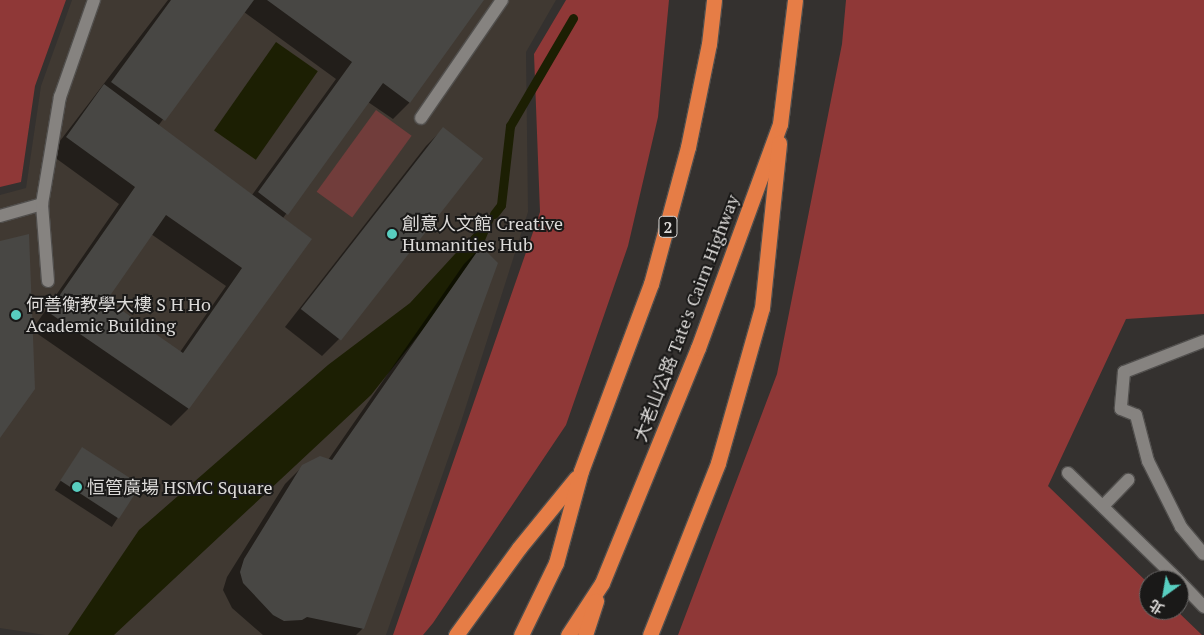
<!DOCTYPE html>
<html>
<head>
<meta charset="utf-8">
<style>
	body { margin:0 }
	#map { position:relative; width:1204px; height:635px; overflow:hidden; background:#34312f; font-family:"PT Serif","Noto Sans TC",serif }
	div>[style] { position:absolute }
	.built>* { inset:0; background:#403932 }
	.green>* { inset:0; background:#713d3b; transform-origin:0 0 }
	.forest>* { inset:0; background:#8f3837 }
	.water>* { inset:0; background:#1c1f03; transform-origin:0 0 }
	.shadow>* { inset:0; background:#0007; transform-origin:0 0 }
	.stream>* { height:9px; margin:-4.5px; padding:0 4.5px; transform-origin:4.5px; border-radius:4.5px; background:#1c1f03 }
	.building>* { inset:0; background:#484744; transform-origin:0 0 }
	.roads { filter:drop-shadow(1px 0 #514f4d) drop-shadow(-1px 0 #514f4d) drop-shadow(0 1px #514f4d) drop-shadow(0 -1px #514f4d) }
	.minor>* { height:12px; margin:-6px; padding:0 6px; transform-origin:6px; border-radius:6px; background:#868380 }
	.highway>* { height:15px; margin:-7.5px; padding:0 7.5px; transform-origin:7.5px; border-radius:7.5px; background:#e67d46 }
	.dots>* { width:14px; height:14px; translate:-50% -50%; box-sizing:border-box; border:2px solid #1a1918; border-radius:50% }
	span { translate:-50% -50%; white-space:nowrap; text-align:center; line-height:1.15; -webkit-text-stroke:4px #1a1918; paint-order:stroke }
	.shield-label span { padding:1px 4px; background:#1a1918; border:1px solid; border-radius:4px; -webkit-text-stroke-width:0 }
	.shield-label { font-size:16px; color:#dcdad8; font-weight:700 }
	.poi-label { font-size:18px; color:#dcdad8 }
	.left { translate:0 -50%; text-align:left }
	.street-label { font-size:18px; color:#dcdad8 }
	.north { position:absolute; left:1139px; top:570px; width:50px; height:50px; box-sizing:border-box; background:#1a1918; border:1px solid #686665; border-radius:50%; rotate:212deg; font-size:14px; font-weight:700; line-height:20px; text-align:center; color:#dcdad8 }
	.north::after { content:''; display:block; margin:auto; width:18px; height:22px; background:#58cec0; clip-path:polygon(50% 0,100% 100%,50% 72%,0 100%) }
</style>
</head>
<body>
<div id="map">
	<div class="built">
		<div style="clip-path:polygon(72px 0,556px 0,526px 52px,528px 212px,461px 422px,386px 635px,45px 635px,0 628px,0 195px,26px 188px,41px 86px)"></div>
	</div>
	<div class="green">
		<div style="left:376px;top:110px;width:44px;height:101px;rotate:36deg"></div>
	</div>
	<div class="forest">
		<div style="clip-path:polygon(0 0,66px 0,35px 86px,21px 182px,0 187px)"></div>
		<div style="clip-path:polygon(566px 0,669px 0,658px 117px,628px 246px,566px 425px,433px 623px,423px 635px,393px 635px,540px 212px,534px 54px)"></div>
		<div style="clip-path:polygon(846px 0,1204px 0,1204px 314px,1126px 319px,1048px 486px,1149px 584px,1149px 610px,1176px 610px,1202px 635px,678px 635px,777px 374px,842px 44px)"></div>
	</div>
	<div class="water">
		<div style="left:276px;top:42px;width:51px;height:108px;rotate:35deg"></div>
		<div style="clip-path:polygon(500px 205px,475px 264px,371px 395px,114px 635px,68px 635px,139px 530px,328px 365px,410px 303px)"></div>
	</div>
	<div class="shadow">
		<div style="clip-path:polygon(evenodd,168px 0,481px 0,410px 102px,393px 119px,368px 102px,283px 218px,311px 239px,188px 409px,171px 426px,32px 330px,119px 204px,50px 154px,168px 0,244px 12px,336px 79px,252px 195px,158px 126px,244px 12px,168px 0,151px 234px,226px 286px,180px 352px,105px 300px,151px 234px)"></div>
		<div style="clip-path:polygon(443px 129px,339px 339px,322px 356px,285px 327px,426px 146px)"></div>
		<div style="clip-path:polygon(481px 247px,363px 628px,356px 635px,263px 635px,232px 608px,223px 590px,227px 577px,285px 484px,303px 466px,328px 460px,464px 264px)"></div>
		<div style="left:82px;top:448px;width:68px;height:50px;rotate:33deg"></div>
	</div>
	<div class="stream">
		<div style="left:494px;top:214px;width:11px;rotate:-52deg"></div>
		<div style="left:501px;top:205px;width:80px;rotate:-83.5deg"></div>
		<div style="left:510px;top:126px;width:125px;rotate:-59.7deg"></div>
	</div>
	<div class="building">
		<div style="clip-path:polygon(171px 0,254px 0,165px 121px,111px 82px)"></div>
		<div style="clip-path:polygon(267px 0,484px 0,410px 103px,383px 83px,288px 215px,258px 192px,352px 62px)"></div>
		<div style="clip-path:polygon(evenodd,104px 84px,312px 239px,189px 409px,48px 312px,135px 187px,66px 137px,104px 84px,166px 215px,242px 268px,183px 353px,107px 300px,166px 215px)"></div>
		<div style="left:443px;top:127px;width:51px;height:231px;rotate:38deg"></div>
		<div style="clip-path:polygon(29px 234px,35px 389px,0 438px,0 241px)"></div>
		<div style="clip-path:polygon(481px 246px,498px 263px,364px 629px,307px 617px,302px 620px,284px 621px,273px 615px,243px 583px,240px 572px,244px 559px,302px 465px,320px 456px,332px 460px)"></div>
		<div style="left:82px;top:447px;width:70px;height:40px;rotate:33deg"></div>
	</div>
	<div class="roads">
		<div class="minor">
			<div style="left:421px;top:118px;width:143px;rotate:-55.5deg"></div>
			<div style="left:0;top:216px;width:44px;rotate:-15.9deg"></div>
			<div style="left:48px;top:281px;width:77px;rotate:-94.5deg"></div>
			<div style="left:42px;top:204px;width:109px;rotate:-80.5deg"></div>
			<div style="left:60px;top:97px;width:103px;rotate:-70.7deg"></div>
			<div style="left:1204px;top:341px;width:86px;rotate:158.8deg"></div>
			<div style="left:1124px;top:372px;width:37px;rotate:95deg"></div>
			<div style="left:1121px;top:409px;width:16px;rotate:22deg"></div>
			<div style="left:1136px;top:415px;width:48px;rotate:75.4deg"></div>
			<div style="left:1148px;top:461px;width:74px;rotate:63.4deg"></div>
			<div style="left:1181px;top:527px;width:35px;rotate:50deg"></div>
			<div style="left:1068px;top:473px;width:153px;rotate:44.2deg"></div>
			<div style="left:1104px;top:505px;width:35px;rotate:-46deg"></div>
			<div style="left:1179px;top:581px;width:36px;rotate:46deg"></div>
		</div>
		<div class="highway">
			<div style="left:456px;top:635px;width:107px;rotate:-54.1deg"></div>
			<div style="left:519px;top:548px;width:90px;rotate:-50.8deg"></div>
			<div style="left:521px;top:635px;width:80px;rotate:-64.1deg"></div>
			<div style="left:556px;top:563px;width:95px;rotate:-74.8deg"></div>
			<div style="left:581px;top:471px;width:200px;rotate:-69.5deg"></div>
			<div style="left:651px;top:284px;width:142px;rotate:-74.9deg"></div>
			<div style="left:688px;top:147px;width:105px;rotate:-78.5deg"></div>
			<div style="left:709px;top:44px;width:44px;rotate:-83.5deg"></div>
			<div style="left:568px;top:635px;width:62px;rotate:-56.8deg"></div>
			<div style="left:602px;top:583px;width:254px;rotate:-67.8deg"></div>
			<div style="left:698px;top:348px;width:239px;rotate:-69.9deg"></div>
			<div style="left:780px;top:124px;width:125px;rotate:-83.1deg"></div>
			<div style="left:585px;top:635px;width:36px;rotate:-72deg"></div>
			<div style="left:650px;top:635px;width:185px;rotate:-68.4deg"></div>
			<div style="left:718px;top:463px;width:161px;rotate:-74.2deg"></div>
			<div style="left:762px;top:308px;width:166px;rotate:-84.1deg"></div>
		</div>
	</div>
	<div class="dots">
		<div style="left:392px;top:234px;background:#58cec0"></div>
		<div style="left:16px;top:315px;background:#58cec0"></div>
		<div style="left:77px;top:487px;background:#58cec0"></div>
	</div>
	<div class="shield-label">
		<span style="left:668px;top:227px">2</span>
	</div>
	<div class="poi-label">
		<span class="left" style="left:402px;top:234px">創意人文館 Creative<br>Humanities Hub</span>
		<span class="left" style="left:26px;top:315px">何善衡教學大樓 S H Ho<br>Academic Building</span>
		<span class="left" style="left:87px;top:487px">恒管廣場 HSMC Square</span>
	</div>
	<div class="street-label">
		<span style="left:686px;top:318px;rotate:-69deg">大老山公路 Tate's Cairn Highway</span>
	</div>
	<div class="north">北</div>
</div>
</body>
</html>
